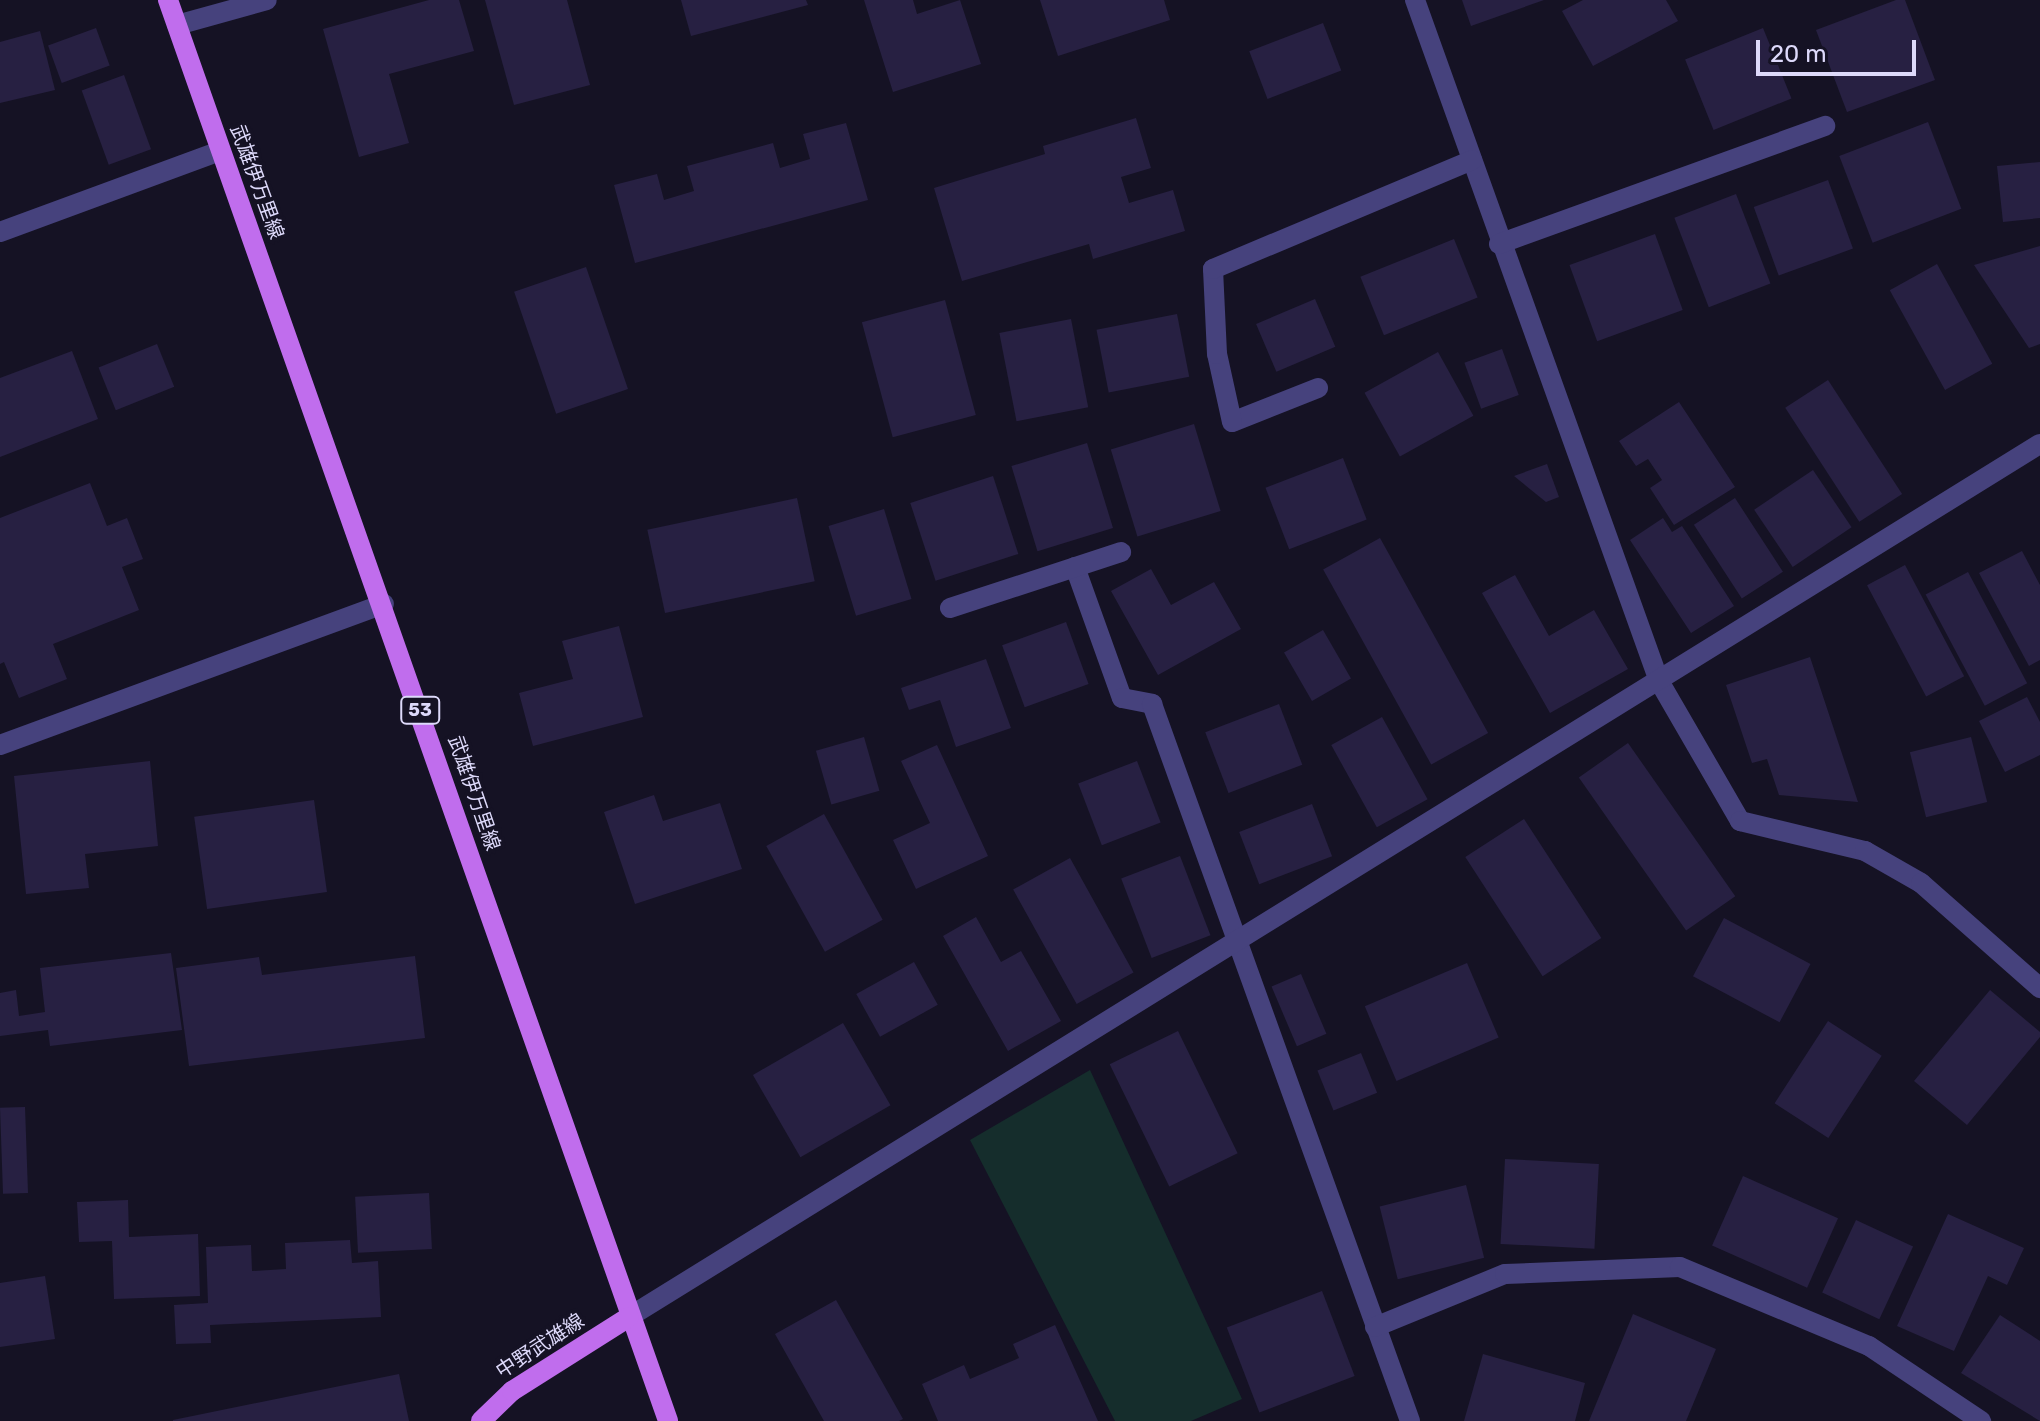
<!DOCTYPE html>
<html>
<head>
<meta charset="utf-8">
<style>
	body { margin:0 }
	#map { position:relative; width:2040px; height:1421px; overflow:hidden; background:#151224; font-family:Rubik,"Noto Sans JP",sans-serif }
	div>[style] { position:absolute }
	.green>* { inset:0; background:#152d2c }
	.building>* { inset:0; background:#272042; transform-origin:0 0 }
	.minor>* { height:20px; margin:-10px; padding:0 10px; transform-origin:10px; border-radius:10px; background:#46427d }
	.major>* { height:20px; margin:-10px; padding:0 10px; transform-origin:10px; border-radius:10px; background:#c06ded }
	span { translate:-50% -50%; white-space:nowrap; text-align:center; line-height:1.15; -webkit-text-stroke:7px #151224; paint-order:stroke }
	.shield-label span { padding:2px 6px; background:#151224; border:2px solid; border-radius:6px; -webkit-text-stroke-width:0 }
	.shield-label { font-size:18px; color:#ddd9fa; font-weight:700 }
	.street-label { font-size:20px; color:#ddd9fa }
	.scale { position:absolute; left:1756px; top:40px; width:160px; height:36px; box-sizing:border-box; border:4px solid #ddd9fa; border-top:0; padding-left:10px; font-size:24px; line-height:28px; white-space:nowrap; color:#ddd9fa; -webkit-text-stroke:6px #151224; paint-order:stroke }
</style>
</head>
<body>
<div id="map">
	<div class="green">
		<div style="clip-path:polygon(1090px 1070px,1242px 1399px,1191px 1421px,1115px 1421px,970px 1140px)"></div>
	</div>
	<div class="building">
		<div style="clip-path:polygon(429px 0,459px 0,474px 51px,389px 74px,409px 143px,359px 157px,323px 29px)"></div>
		<div style="clip-path:polygon(485px 0,567px 0,590px 85px,514px 105px)"></div>
		<div style="clip-path:polygon(681px 0,806px 0,808px 5px,691px 36px)"></div>
		<div style="clip-path:polygon(864px 0,913px 0,917px 14px,960px 0,981px 64px,893px 92px)"></div>
		<div style="clip-path:polygon(1040px 0,1164px 0,1170px 20px,1058px 56px)"></div>
		<div style="clip-path:polygon(1462px 0,1544px 0,1471px 26px)"></div>
		<div style="clip-path:polygon(1583px 0,1666px 0,1678px 21px,1593px 66px,1562px 11px)"></div>
		<div style="clip-path:polygon(1896px 0,1905px 0,1935px 80px,1847px 112px,1816px 30px)"></div>
		<div style="left:1323px;top:23px;width:51px;height:79px;rotate:69deg"></div>
		<div style="left:96px;top:28px;width:40px;height:51px;rotate:70deg"></div>
		<div style="left:1763px;top:28px;width:76px;height:84px;rotate:68deg"></div>
		<div style="clip-path:polygon(40px 31px,55px 90px,0 103px,0 42px)"></div>
		<div style="left:124px;top:75px;width:79px;height:45px;rotate:70deg"></div>
		<div style="clip-path:polygon(1136px 118px,1151px 168px,1121px 177px,1129px 203px,1173px 190px,1185px 231px,1093px 259px,1089px 244px,962px 281px,934px 188px,1045px 154px,1043px 146px)"></div>
		<div style="left:1928px;top:122px;width:93px;height:95px;rotate:69deg"></div>
		<div style="clip-path:polygon(846px 123px,868px 200px,635px 263px,614px 185px,657px 174px,664px 200px,694px 191px,687px 166px,773px 143px,780px 168px,810px 159px,803px 134px)"></div>
		<div style="clip-path:polygon(2040px 162px,2040px 218px,2003px 222px,1997px 166px)"></div>
		<div style="left:1828px;top:180px;width:73px;height:79px;rotate:70deg"></div>
		<div style="left:1736px;top:194px;width:96px;height:66px;rotate:69deg"></div>
		<div style="left:1655px;top:234px;width:81px;height:91px;rotate:70deg"></div>
		<div style="left:1454px;top:239px;width:63px;height:101px;rotate:68deg"></div>
		<div style="clip-path:polygon(2040px 246px,2040px 344px,2029px 348px,1974px 265px)"></div>
		<div style="left:1937px;top:264px;width:114px;height:54px;rotate:61deg"></div>
		<div style="left:586px;top:267px;width:129px;height:76px;rotate:71deg"></div>
		<div style="left:1315px;top:299px;width:52px;height:64px;rotate:67deg"></div>
		<div style="left:945px;top:300px;width:119px;height:86px;rotate:75deg"></div>
		<div style="left:1177px;top:314px;width:64px;height:82px;rotate:79deg"></div>
		<div style="left:1071px;top:319px;width:90px;height:73px;rotate:79deg"></div>
		<div style="left:157px;top:344px;width:46px;height:63px;rotate:68deg"></div>
		<div style="left:1502px;top:349px;width:49px;height:40px;rotate:70deg"></div>
		<div style="clip-path:polygon(72px 351px,98px 419px,0 457px,0 378px)"></div>
		<div style="left:1438px;top:352px;width:73px;height:84px;rotate:61deg"></div>
		<div style="left:1828px;top:380px;width:136px;height:51px;rotate:57deg"></div>
		<div style="clip-path:polygon(1679px 402px,1735px 487px,1674px 525px,1650px 488px,1662px 480px,1648px 459px,1636px 466px,1619px 441px)"></div>
		<div style="left:1194px;top:424px;width:91px;height:87px;rotate:73deg"></div>
		<div style="left:1087px;top:443px;width:89px;height:79px;rotate:73deg"></div>
		<div style="left:1343px;top:458px;width:66px;height:83px;rotate:69deg"></div>
		<div style="clip-path:polygon(1547px 464px,1559px 497px,1546px 502px,1514px 476px)"></div>
		<div style="left:1813px;top:470px;width:69px;height:71px;rotate:56deg"></div>
		<div style="left:993px;top:476px;width:82px;height:87px;rotate:72deg"></div>
		<div style="clip-path:polygon(90px 483px,107px 526px,127px 518px,143px 559px,122px 567px,139px 610px,53px 644px,67px 679px,19px 698px,4px 662px,0 664px,0 518px)"></div>
		<div style="left:797px;top:498px;width:85px;height:153px;rotate:78deg"></div>
		<div style="left:1735px;top:498px;width:88px;height:49px;rotate:57deg"></div>
		<div style="left:884px;top:509px;width:94px;height:58px;rotate:73deg"></div>
		<div style="clip-path:polygon(1663px 518px,1672px 532px,1682px 526px,1734px 606px,1691px 633px,1630px 540px)"></div>
		<div style="left:1380px;top:538px;width:223px;height:65px;rotate:61deg"></div>
		<div style="clip-path:polygon(2022px 551px,2040px 585px,2040px 660px,2029px 666px,1979px 573px)"></div>
		<div style="left:1905px;top:565px;width:126px;height:43px;rotate:62deg"></div>
		<div style="clip-path:polygon(1151px 569px,1171px 605px,1214px 582px,1241px 629px,1158px 675px,1111px 591px)"></div>
		<div style="left:1968px;top:572px;width:126px;height:48px;rotate:62deg"></div>
		<div style="clip-path:polygon(1515px 575px,1549px 636px,1594px 610px,1628px 669px,1550px 713px,1482px 593px)"></div>
		<div style="left:1066px;top:622px;width:66px;height:68px;rotate:70deg"></div>
		<div style="clip-path:polygon(619px 626px,643px 717px,533px 746px,519px 693px,573px 679px,562px 641px)"></div>
		<div style="left:1323px;top:630px;width:56px;height:45px;rotate:60deg"></div>
		<div style="clip-path:polygon(1810px 657px,1858px 802px,1779px 795px,1767px 759px,1752px 763px,1726px 685px)"></div>
		<div style="clip-path:polygon(986px 659px,1011px 728px,956px 747px,940px 700px,909px 710px,901px 688px)"></div>
		<div style="clip-path:polygon(2027px 697px,2040px 722px,2040px 755px,2005px 772px,1979px 721px)"></div>
		<div style="left:1279px;top:704px;width:65px;height:79px;rotate:69deg"></div>
		<div style="left:1382px;top:717px;width:94px;height:58px;rotate:61deg"></div>
		<div style="left:864px;top:737px;width:56px;height:50px;rotate:74deg"></div>
		<div style="left:1971px;top:737px;width:67px;height:63px;rotate:76deg"></div>
		<div style="left:1628px;top:743px;width:187px;height:60px;rotate:55deg"></div>
		<div style="clip-path:polygon(937px 745px,988px 856px,916px 889px,893px 840px,930px 823px,901px 761px)"></div>
		<div style="clip-path:polygon(150px 761px,158px 846px,85px 854px,89px 888px,26px 894px,14px 776px)"></div>
		<div style="left:1137px;top:761px;width:66px;height:63px;rotate:69deg"></div>
		<div style="clip-path:polygon(654px 795px,663px 821px,720px 803px,742px 869px,635px 904px,604px 812px)"></div>
		<div style="left:314px;top:800px;width:93px;height:121px;rotate:82deg"></div>
		<div style="left:1312px;top:804px;width:56px;height:78px;rotate:69deg"></div>
		<div style="left:824px;top:814px;width:121px;height:66px;rotate:61deg"></div>
		<div style="left:1524px;top:819px;width:142px;height:70px;rotate:57deg"></div>
		<div style="left:1180px;top:856px;width:85px;height:63px;rotate:69deg"></div>
		<div style="left:1070px;top:858px;width:131px;height:65px;rotate:61deg"></div>
		<div style="clip-path:polygon(976px 917px,1001px 962px,1021px 951px,1061px 1021px,1008px 1051px,943px 936px)"></div>
		<div style="left:1724px;top:918px;width:98px;height:66px;rotate:28deg"></div>
		<div style="clip-path:polygon(171px 953px,182px 1030px,50px 1046px,48px 1030px,0 1036px,0 993px,16px 990px,19px 1016px,45px 1012px,40px 968px)"></div>
		<div style="clip-path:polygon(415px 956px,425px 1038px,189px 1066px,176px 968px,259px 957px,262px 975px)"></div>
		<div style="left:914px;top:962px;width:49px;height:66px;rotate:61deg"></div>
		<div style="left:1467px;top:963px;width:81px;height:111px;rotate:67deg"></div>
		<div style="left:1301px;top:974px;width:65px;height:32px;rotate:67deg"></div>
		<div style="clip-path:polygon(1990px 990px,2040px 1032px,2040px 1037px,1967px 1125px,1914px 1081px)"></div>
		<div style="left:1828px;top:1021px;width:64px;height:98px;rotate:33deg"></div>
		<div style="left:843px;top:1023px;width:95px;height:104px;rotate:60deg"></div>
		<div style="left:1178px;top:1031px;width:136px;height:76px;rotate:64deg"></div>
		<div style="left:1361px;top:1053px;width:43px;height:47px;rotate:68deg"></div>
		<div style="left:25px;top:1107px;width:86px;height:25px;rotate:88deg"></div>
		<div style="left:1505px;top:1159px;width:94px;height:85px;rotate:3deg"></div>
		<div style="left:1743px;top:1176px;width:104px;height:76px;rotate:24deg"></div>
		<div style="left:1466px;top:1185px;width:75px;height:89px;rotate:76deg"></div>
		<div style="left:429px;top:1193px;width:56px;height:74px;rotate:87deg"></div>
		<div style="clip-path:polygon(128px 1200px,129px 1237px,198px 1234px,200px 1296px,114px 1299px,112px 1241px,79px 1242px,77px 1202px)"></div>
		<div style="clip-path:polygon(1948px 1214px,2024px 1248px,2007px 1285px,1988px 1276px,1954px 1351px,1897px 1326px)"></div>
		<div style="left:1856px;top:1220px;width:63px;height:80px;rotate:25deg"></div>
		<div style="clip-path:polygon(350px 1240px,352px 1263px,378px 1261px,381px 1317px,210px 1325px,211px 1343px,176px 1344px,174px 1305px,208px 1303px,206px 1247px,251px 1245px,252px 1271px,286px 1269px,285px 1243px)"></div>
		<div style="clip-path:polygon(45px 1276px,55px 1339px,0 1347px,0 1283px)"></div>
		<div style="left:1322px;top:1291px;width:91px;height:102px;rotate:69deg"></div>
		<div style="clip-path:polygon(836px 1300px,903px 1419px,899px 1421px,824px 1421px,775px 1334px)"></div>
		<div style="clip-path:polygon(1633px 1314px,1716px 1349px,1686px 1421px,1589px 1421px)"></div>
		<div style="clip-path:polygon(2000px 1315px,2040px 1341px,2040px 1421px,1961px 1373px)"></div>
		<div style="clip-path:polygon(1055px 1325px,1098px 1421px,938px 1421px,922px 1384px,964px 1365px,970px 1379px,1019px 1358px,1013px 1344px)"></div>
		<div style="clip-path:polygon(1483px 1354px,1585px 1383px,1575px 1421px,1464px 1421px)"></div>
		<div style="clip-path:polygon(399px 1374px,409px 1421px,173px 1421px,173px 1420px)"></div>
	</div>
	<div class="minor">
		<div style="left:1415px;top:0;width:723px;rotate:70.29deg"></div>
		<div style="left:1659px;top:681px;width:162px;rotate:59.9deg"></div>
		<div style="left:1740px;top:821px;width:129px;rotate:13.5deg"></div>
		<div style="left:1865px;top:851px;width:64px;rotate:29.7deg"></div>
		<div style="left:1921px;top:883px;width:159px;rotate:41.4deg"></div>
		<div style="left:177px;top:25px;width:93px;rotate:-15.5deg"></div>
		<div style="left:0;top:232px;width:234px;rotate:-20.2deg"></div>
		<div style="left:1499px;top:244px;width:347px;rotate:-19.9deg"></div>
		<div style="left:1318px;top:388px;width:92px;rotate:158.4deg"></div>
		<div style="left:1232px;top:422px;width:70px;rotate:-102.4deg"></div>
		<div style="left:1217px;top:354px;width:85px;rotate:-92.7deg"></div>
		<div style="left:1213px;top:269px;width:281px;rotate:-22.8deg"></div>
		<div style="left:1075px;top:567px;width:139px;rotate:70.3deg"></div>
		<div style="left:1122px;top:698px;width:31px;rotate:11deg"></div>
		<div style="left:1152px;top:704px;width:762px;rotate:70.21deg"></div>
		<div style="left:950px;top:608px;width:180px;rotate:-18.1deg"></div>
		<div style="left:0;top:745px;width:409px;rotate:-20.2deg"></div>
		<div style="left:629px;top:1317px;width:1659px;rotate:-31.75deg"></div>
		<div style="left:1375px;top:1327px;width:140px;rotate:-22.2deg"></div>
		<div style="left:1505px;top:1274px;width:175px;rotate:-2.3deg"></div>
		<div style="left:1680px;top:1267px;width:205px;rotate:22.7deg"></div>
		<div style="left:1869px;top:1346px;width:135px;rotate:33.8deg"></div>
	</div>
	<div class="major">
		<div style="left:168px;top:0;width:1506px;rotate:70.61deg"></div>
		<div style="left:481px;top:1421px;width:43px;rotate:-44.1deg"></div>
		<div style="left:512px;top:1391px;width:138px;rotate:-32.3deg"></div>
	</div>
	<div class="shield-label">
		<span style="left:420px;top:710px">53</span>
	</div>
	<div class="street-label">
		<span style="left:257px;top:182px;rotate:70deg">武雄伊万里線</span>
		<span style="left:474px;top:793px;rotate:71deg">武雄伊万里線</span>
		<span style="left:540px;top:1346px;rotate:-33deg">中野武雄線</span>
	</div>
	<div class="scale">20 m</div>
</div>
</body>
</html>
